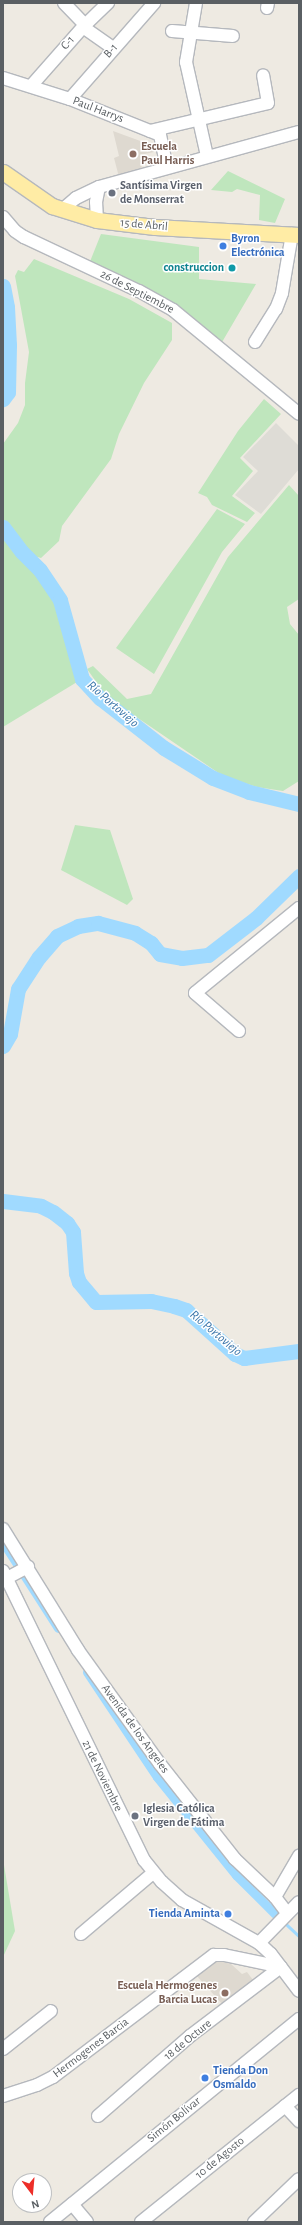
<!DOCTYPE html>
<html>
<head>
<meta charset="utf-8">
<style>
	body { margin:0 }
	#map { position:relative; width:302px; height:2225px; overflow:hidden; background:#eeeae2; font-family:"Alegreya Sans",sans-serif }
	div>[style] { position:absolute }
	.industrial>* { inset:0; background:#dedcd6 }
	.education>* { inset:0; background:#ded9d0 }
	.green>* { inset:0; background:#bfe6bd }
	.stream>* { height:2.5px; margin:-1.25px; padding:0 1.25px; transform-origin:1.25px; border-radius:1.25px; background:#a0daff }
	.canal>* { height:9px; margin:-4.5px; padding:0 4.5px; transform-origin:4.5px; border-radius:4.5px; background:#a0daff }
	.river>* { height:15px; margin:-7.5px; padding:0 7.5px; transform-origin:7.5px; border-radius:7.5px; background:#a0daff }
	.roads { filter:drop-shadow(1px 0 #b5b8bd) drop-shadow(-1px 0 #b5b8bd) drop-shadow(0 1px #b5b8bd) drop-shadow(0 -1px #b5b8bd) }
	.minor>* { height:12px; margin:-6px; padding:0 6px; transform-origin:6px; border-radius:6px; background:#fff }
	.major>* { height:15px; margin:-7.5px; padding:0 7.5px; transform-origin:7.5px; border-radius:7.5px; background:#ffeca5 }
	.dots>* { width:11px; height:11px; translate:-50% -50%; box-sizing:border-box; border:2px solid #fff; border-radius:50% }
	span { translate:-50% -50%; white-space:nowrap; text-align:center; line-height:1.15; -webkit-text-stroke:3px #fff; paint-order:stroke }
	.street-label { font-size:12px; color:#5a5f63 }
	.education-label { font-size:12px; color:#785e54; font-weight:700 }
	.left { translate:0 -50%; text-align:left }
	.right { translate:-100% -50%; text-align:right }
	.worship-label { font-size:12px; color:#5b616d; font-weight:700 }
	.shop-label { font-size:12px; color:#366cbe; font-weight:700 }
	.culture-label { font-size:12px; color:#0d838f; font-weight:700 }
	.water-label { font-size:13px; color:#3975aa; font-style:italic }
	.frame { position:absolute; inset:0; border:4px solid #5a5f63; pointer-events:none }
	.north { position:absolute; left:12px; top:2173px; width:40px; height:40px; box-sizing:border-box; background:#fff; border:1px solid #bdbfc1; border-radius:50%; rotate:164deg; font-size:11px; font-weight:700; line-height:16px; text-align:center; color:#5a5f63 }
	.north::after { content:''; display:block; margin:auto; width:14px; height:18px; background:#ed2e28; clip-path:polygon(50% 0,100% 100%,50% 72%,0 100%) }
</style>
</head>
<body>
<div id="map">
	<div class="industrial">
		<div style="clip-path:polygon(276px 423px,299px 446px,299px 469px,261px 514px,235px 495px,258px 471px,243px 457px)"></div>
	</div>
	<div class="education">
		<div style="clip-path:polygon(113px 131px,154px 146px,154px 152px,140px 155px,142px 169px,119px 177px,114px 158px,119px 156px)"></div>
		<div style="clip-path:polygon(219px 1961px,231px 1964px,242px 1974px,247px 1972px,253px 1980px,223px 2005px,196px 1975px,212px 1962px)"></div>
	</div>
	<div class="green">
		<div style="clip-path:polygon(228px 171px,285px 199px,275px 223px,259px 220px,260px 195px,237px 189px,232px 192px,211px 190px)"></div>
		<div style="clip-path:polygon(101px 234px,199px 247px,199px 279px,256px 284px,218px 349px,166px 308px,87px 269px)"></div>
		<div style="clip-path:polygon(34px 259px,129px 299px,172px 323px,172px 340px,144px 383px,119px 434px,111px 459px,62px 526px,59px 541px,41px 558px,31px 555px,3px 519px,3px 444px,18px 423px,25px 405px,25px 383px,29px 352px,15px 276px,18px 270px,24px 272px)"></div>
		<div style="clip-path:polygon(3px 343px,9px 345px,8px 392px,3px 399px)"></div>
		<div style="clip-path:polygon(264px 399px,281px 414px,240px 458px,253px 471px,232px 496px,255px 513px,247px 522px,212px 505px,207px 497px,198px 493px,238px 431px)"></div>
		<div style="clip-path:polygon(289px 485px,299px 496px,299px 599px,287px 607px,290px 624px,299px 635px,299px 781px,283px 791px,257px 787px,223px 776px,107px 697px,87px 669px,93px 666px,127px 699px,151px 694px,228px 557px)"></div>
		<div style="clip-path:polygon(217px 509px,245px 524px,222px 552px,154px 674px,116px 648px)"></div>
		<div style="clip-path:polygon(3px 527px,50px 585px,69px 635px,82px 679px,3px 727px)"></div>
		<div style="clip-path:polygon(75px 825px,110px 830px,133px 899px,127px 905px,61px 870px)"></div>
		<div style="clip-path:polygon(3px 1859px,15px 1931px,3px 1957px)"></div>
	</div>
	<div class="stream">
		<div style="left:284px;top:1922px;width:21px;rotate:43deg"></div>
	</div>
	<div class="canal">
		<div style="left:3px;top:1542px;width:102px;rotate:57.4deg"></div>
		<div style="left:87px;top:1672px;width:126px;rotate:56.3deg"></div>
		<div style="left:157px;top:1777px;width:126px;rotate:51.1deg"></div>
		<div style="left:236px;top:1875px;width:55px;rotate:45deg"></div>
	</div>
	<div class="river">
		<div style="left:3px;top:286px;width:21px;rotate:79deg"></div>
		<div style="left:7px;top:307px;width:38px;rotate:87deg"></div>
		<div style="left:9px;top:345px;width:47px;rotate:91.2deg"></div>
		<div style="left:8px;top:392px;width:9px;rotate:126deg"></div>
		<div style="left:3px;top:527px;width:31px;rotate:53deg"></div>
		<div style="left:22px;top:552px;width:25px;rotate:45deg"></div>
		<div style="left:40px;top:570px;width:36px;rotate:56deg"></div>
		<div style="left:60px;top:600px;width:82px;rotate:74.4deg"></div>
		<div style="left:82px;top:679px;width:26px;rotate:47deg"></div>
		<div style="left:100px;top:698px;width:81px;rotate:38deg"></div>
		<div style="left:164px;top:748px;width:57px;rotate:31.5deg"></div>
		<div style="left:213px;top:778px;width:39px;rotate:21deg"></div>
		<div style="left:249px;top:792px;width:51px;rotate:13.5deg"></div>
		<div style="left:3px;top:1046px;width:14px;rotate:-60deg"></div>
		<div style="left:10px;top:1034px;width:46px;rotate:-79.9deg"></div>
		<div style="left:18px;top:989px;width:38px;rotate:-57deg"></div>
		<div style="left:39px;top:957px;width:28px;rotate:-49deg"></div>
		<div style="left:57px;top:936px;width:23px;rotate:-25deg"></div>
		<div style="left:78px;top:926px;width:20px;rotate:-9deg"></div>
		<div style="left:98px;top:923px;width:38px;rotate:15deg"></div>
		<div style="left:135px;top:933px;width:19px;rotate:32deg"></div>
		<div style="left:151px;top:943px;width:14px;rotate:51deg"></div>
		<div style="left:160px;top:954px;width:22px;rotate:10deg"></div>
		<div style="left:182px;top:958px;width:26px;rotate:-7deg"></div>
		<div style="left:208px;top:955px;width:61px;rotate:-37.6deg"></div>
		<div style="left:256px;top:918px;width:60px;rotate:-44.3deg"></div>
		<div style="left:3px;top:1201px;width:38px;rotate:7deg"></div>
		<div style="left:41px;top:1206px;width:13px;rotate:27deg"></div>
		<div style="left:53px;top:1212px;width:18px;rotate:38deg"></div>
		<div style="left:67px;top:1223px;width:11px;rotate:56deg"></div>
		<div style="left:73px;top:1232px;width:41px;rotate:85.8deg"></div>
		<div style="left:76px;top:1273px;width:9px;rotate:72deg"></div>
		<div style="left:79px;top:1282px;width:26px;rotate:50deg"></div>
		<div style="left:96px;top:1302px;width:55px;rotate:-1deg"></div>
		<div style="left:151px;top:1301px;width:24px;rotate:12deg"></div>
		<div style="left:174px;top:1306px;width:13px;rotate:18deg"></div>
		<div style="left:186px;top:1310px;width:66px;rotate:41.9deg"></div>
		<div style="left:235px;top:1354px;width:10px;rotate:24deg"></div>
		<div style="left:244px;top:1358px;width:55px;rotate:-7.3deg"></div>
	</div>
	<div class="roads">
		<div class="minor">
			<div style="left:64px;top:3px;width:30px;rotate:46deg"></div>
			<div style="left:196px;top:3px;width:60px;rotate:99.6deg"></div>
			<div style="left:186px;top:62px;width:96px;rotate:77.4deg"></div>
			<div style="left:267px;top:8px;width:5px;rotate:-79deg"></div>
			<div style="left:83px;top:27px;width:37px;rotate:35deg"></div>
			<div style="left:172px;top:31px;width:61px;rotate:4.7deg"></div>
			<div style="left:3px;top:78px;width:70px;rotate:17.4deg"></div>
			<div style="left:70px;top:99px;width:97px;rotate:21.8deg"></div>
			<div style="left:160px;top:135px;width:33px;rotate:78deg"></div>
			<div style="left:31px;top:86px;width:79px;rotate:-48.6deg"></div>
			<div style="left:83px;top:27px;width:35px;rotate:-44deg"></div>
			<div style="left:70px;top:99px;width:128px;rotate:-48.8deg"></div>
			<div style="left:150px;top:131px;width:121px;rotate:-13.3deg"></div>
			<div style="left:268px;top:103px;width:28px;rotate:-100deg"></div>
			<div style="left:62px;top:210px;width:18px;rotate:-41deg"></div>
			<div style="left:76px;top:198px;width:25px;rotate:-26deg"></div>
			<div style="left:3px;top:217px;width:18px;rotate:49deg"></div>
			<div style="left:15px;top:231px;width:11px;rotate:34deg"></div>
			<div style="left:24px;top:237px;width:127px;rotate:25.2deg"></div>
			<div style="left:139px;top:291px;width:39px;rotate:29deg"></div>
			<div style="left:173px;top:310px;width:163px;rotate:39.5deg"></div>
			<div style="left:97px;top:220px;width:18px;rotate:-93deg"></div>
			<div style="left:96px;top:202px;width:15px;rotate:-79deg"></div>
			<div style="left:99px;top:187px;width:207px;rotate:-15.4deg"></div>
			<div style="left:255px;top:342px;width:39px;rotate:-58deg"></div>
			<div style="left:276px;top:309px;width:17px;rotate:-69deg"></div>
			<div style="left:282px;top:293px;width:60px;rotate:-80.4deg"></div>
			<div style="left:239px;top:1031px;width:58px;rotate:-139.2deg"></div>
			<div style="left:195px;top:993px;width:134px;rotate:-39.3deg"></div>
			<div style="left:3px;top:1529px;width:142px;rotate:58.2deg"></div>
			<div style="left:78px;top:1650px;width:140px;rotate:54.3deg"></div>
			<div style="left:160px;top:1764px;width:121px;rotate:51.7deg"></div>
			<div style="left:235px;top:1859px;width:55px;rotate:43.5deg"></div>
			<div style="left:275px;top:1897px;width:20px;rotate:53deg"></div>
			<div style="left:3px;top:1571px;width:322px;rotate:64deg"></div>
			<div style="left:144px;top:1860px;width:28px;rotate:51deg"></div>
			<div style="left:162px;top:1882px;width:27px;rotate:42deg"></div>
			<div style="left:182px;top:1900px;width:88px;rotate:29.2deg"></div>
			<div style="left:259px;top:1943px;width:16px;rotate:43deg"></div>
			<div style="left:271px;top:1954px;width:46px;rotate:52.9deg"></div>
			<div style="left:7px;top:1578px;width:24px;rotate:-28deg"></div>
			<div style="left:275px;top:1897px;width:48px;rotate:-59.7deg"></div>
			<div style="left:81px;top:1934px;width:94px;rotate:-40.3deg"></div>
			<div style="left:259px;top:1943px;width:57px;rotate:-45.7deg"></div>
			<div style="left:3px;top:2049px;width:61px;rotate:-38.4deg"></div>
			<div style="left:3px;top:2096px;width:36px;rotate:-18deg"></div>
			<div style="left:37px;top:2085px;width:18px;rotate:-27deg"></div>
			<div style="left:53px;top:2077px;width:202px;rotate:-37.2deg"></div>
			<div style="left:214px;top:1955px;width:10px"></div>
			<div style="left:224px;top:1955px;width:58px;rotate:11.9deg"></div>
			<div style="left:285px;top:2106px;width:21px;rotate:47deg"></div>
			<div style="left:98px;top:2116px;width:122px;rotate:-41deg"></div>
			<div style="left:190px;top:2036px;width:114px;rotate:-37.2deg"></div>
			<div style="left:72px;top:2204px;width:23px;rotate:50deg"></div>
			<div style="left:50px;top:2222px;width:321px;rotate:-39.2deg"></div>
			<div style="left:141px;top:2222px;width:203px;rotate:-38.8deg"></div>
			<div style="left:254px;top:2222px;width:62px;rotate:-43.7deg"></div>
		</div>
		<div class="major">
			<div style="left:3px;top:172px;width:60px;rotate:34.8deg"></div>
			<div style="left:52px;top:206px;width:47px;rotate:17.3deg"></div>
			<div style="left:97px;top:220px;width:58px;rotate:6.9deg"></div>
			<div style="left:155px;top:227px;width:144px;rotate:3.2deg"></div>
		</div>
	</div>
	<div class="dots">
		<div style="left:133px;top:154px;background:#8d6e63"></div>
		<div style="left:112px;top:193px;background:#6b7280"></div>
		<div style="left:223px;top:246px;background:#3f7fe0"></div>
		<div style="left:232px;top:268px;background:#0f9aa8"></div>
		<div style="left:135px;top:1816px;background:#6b7280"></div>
		<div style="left:228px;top:1914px;background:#3f7fe0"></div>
		<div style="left:225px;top:1993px;background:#8d6e63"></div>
		<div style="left:205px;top:2078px;background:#3f7fe0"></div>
	</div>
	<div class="street-label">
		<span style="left:68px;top:43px;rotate:-49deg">C-1</span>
		<span style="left:111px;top:51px;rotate:-48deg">B-1</span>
		<span style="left:98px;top:110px;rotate:21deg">Paul Harrys</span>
		<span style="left:144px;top:225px;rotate:5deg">15 de Abril</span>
		<span style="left:137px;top:292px;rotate:27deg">26 de Septiembre</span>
		<span style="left:135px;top:1729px;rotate:54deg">Avenida de los Angeles</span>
		<span style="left:102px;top:1776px;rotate:64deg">21 de Noviembre</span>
		<span style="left:188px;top:2040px;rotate:-39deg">18 de Octure</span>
		<span style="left:91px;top:2048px;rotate:-37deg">Hermogenes Barcia</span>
		<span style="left:174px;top:2120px;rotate:-39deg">Simón Bolívar</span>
		<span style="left:220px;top:2158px;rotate:-39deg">10 de Agosto</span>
	</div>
	<div class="education-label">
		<span class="left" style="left:141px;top:154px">Escuela<br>Paul Harris</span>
		<span class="right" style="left:217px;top:1993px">Escuela Hermogenes<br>Barcia Lucas</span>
	</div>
	<div class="worship-label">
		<span class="left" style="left:120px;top:193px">Santísima Virgen<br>de Monserrat</span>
		<span class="left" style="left:143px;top:1816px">Iglesia Católica<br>Virgen de Fátima</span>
	</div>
	<div class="shop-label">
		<span class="left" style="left:231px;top:246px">Byron<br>Electrónica</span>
		<span class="right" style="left:220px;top:1914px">Tienda Aminta</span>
		<span class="left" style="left:213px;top:2078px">Tienda Don<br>Osmaldo</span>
	</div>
	<div class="culture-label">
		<span class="right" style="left:224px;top:268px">construccion</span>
	</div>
	<div class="water-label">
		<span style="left:112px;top:705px;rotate:41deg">Río Portoviejo</span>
		<span style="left:215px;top:1334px;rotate:40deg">Río Portoviejo</span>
	</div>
	<div class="frame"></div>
	<div class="north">N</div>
</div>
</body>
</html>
